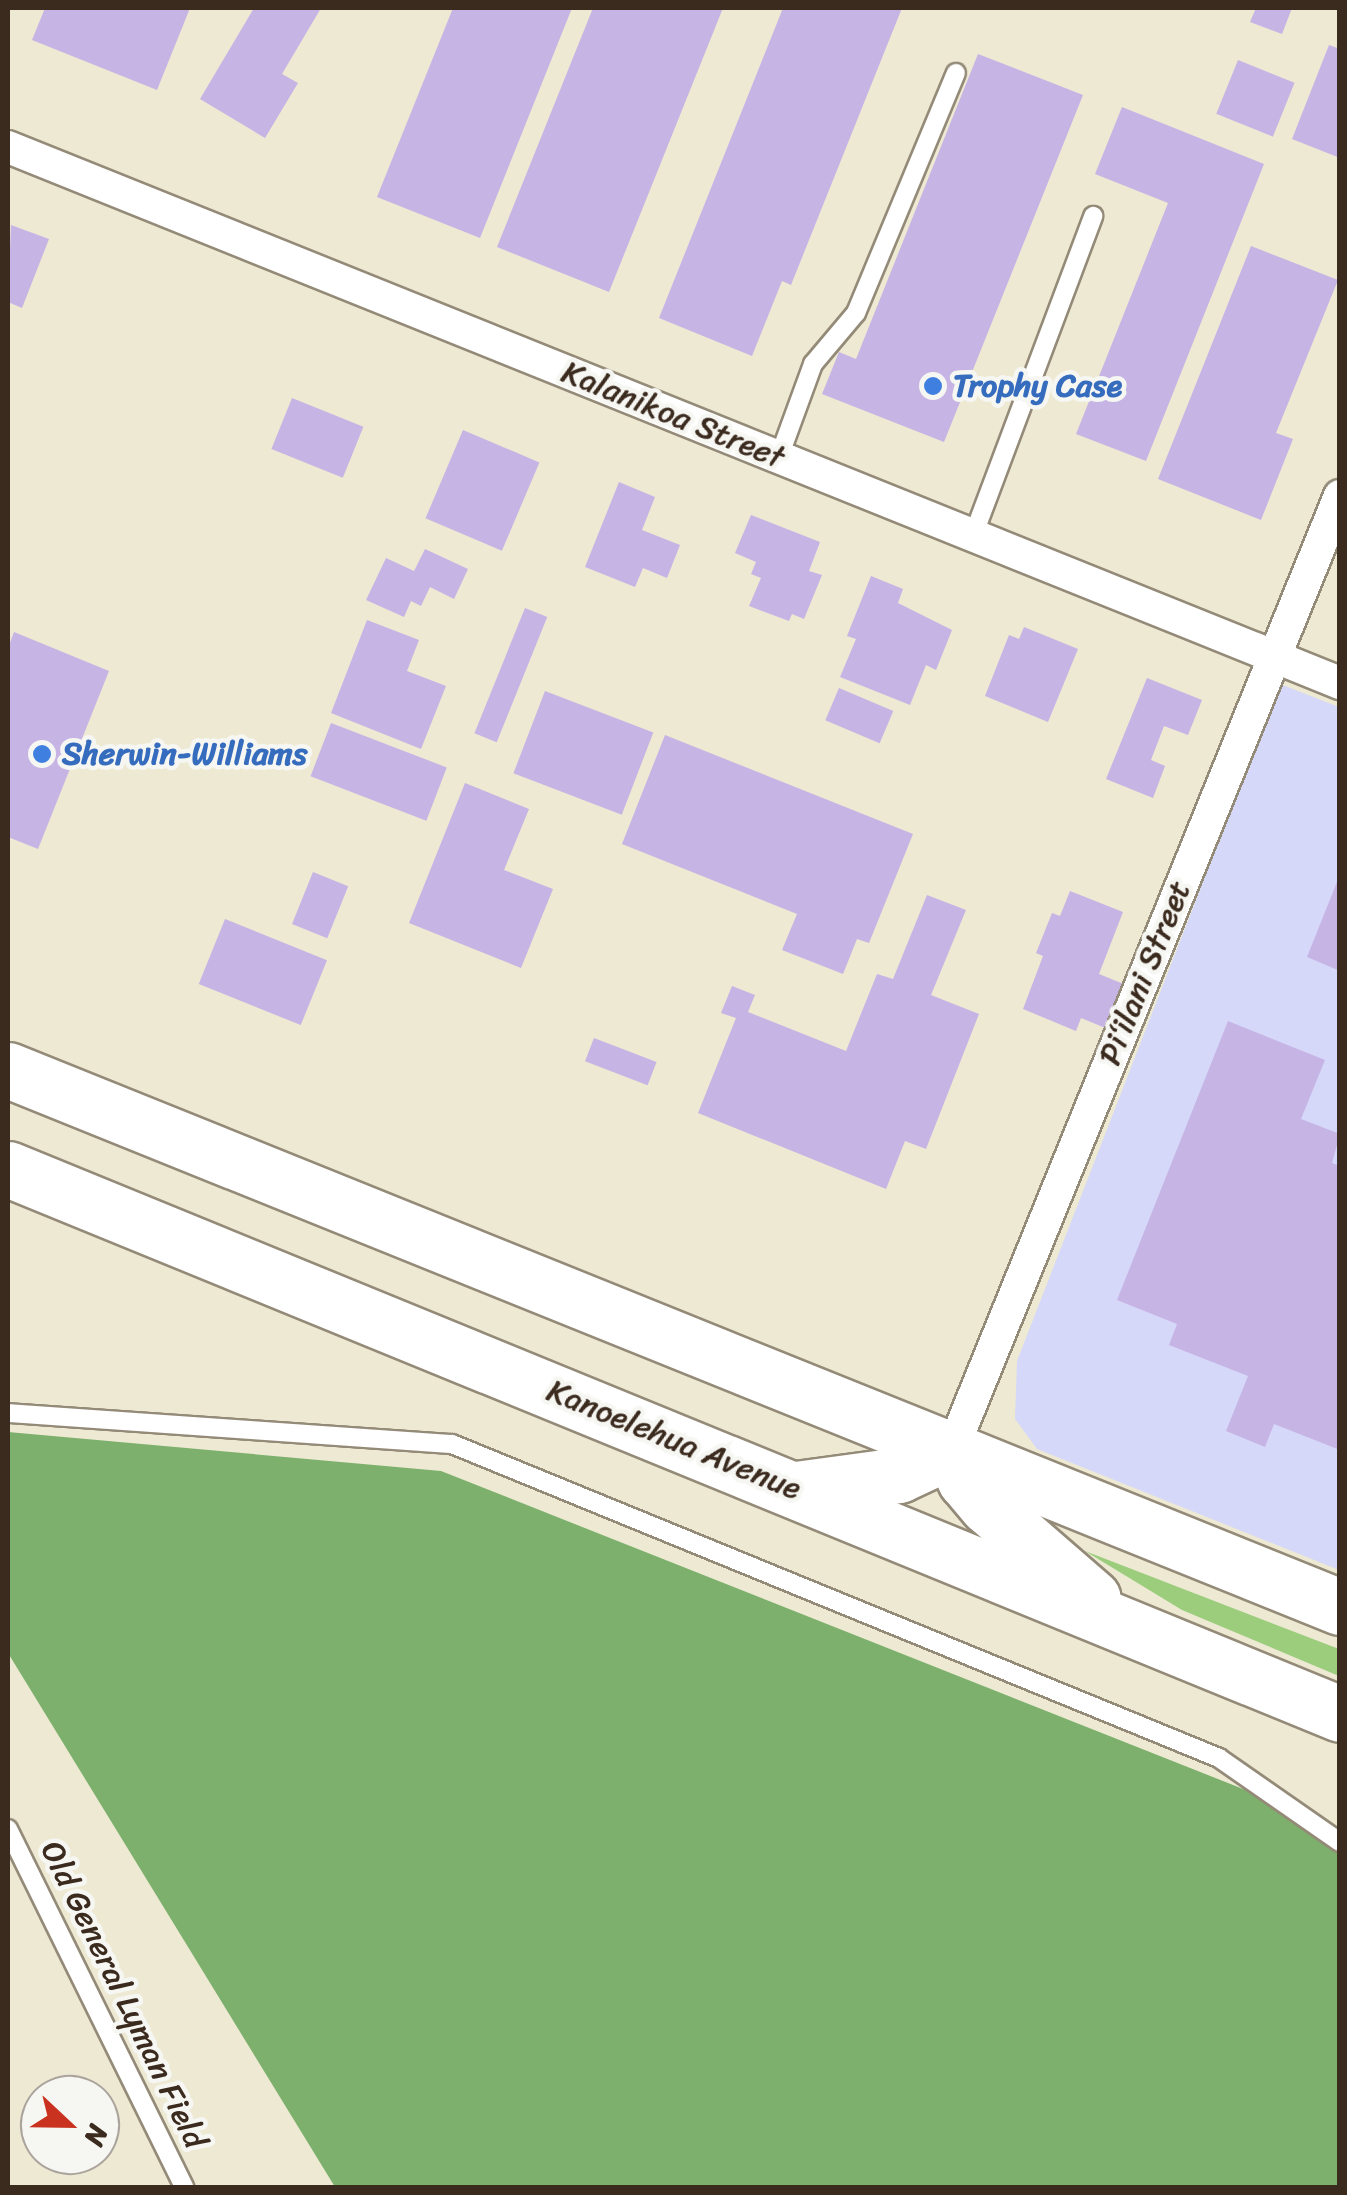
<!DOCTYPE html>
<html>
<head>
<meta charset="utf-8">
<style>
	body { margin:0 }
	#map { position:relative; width:1347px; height:2195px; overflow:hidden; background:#ede9d3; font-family:Sriracha,sans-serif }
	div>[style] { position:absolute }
	.built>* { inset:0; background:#d5d8f9 }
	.green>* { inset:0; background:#9bcd7d }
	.forest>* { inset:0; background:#7cb06c }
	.building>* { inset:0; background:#c6b4e5; transform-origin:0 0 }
	.roads { filter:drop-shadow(2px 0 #948a78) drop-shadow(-2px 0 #948a78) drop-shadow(0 2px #948a78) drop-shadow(0 -2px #948a78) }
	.service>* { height:18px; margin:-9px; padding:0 9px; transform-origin:9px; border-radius:9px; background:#fff }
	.minor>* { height:32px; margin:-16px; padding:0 16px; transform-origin:16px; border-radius:16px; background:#fff }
	.trunk>* { height:55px; margin:-27.5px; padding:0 27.5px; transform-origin:27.5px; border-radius:27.5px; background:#fff }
	.dots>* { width:28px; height:28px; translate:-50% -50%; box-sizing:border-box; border:5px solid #f6f6f2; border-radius:50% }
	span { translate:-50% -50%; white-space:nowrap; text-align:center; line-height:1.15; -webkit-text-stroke:9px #f6f6f2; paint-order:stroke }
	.shop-label { font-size:32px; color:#366cbe; font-weight:700 }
	.left { translate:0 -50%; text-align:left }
	.street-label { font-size:32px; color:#3b2a1e }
	.frame { position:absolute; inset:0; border:10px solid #3b2a1e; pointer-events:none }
	.north { position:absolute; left:20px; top:2075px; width:100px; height:100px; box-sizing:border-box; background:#f6f6f2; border:2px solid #aba49d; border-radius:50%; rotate:112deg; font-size:28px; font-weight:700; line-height:40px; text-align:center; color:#3b2a1e }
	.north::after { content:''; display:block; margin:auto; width:35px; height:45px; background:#c8321e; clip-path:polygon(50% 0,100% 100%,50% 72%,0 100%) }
</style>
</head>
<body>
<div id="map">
	<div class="built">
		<div style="clip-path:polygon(1280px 684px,1339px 707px,1339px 1570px,1037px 1449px,1015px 1419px,1017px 1361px)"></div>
	</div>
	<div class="green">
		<div style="clip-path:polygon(1085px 1551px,1339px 1649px,1339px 1676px,1182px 1610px)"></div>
	</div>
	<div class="forest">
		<div style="clip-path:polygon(8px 1432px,441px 1471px,1339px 1827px,1339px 2187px,335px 2187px,8px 1653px)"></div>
	</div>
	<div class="building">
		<div style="clip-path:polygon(45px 8px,190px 8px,157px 90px,32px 40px)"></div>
		<div style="clip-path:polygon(254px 8px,321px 8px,282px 74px,298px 83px,265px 138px,200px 99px)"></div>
		<div style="clip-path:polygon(453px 8px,572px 8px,480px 238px,377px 197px)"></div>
		<div style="clip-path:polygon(593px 8px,723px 8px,609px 292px,497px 247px)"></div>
		<div style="clip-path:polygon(783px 8px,902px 8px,791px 285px,782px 281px,752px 356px,659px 318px)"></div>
		<div style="clip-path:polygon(1256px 8px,1292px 8px,1282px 34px,1250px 22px)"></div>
		<div style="clip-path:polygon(1329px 45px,1340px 49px,1340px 158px,1292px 139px)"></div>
		<div style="clip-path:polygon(978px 54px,1083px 95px,944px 442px,822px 394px,839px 352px,856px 359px)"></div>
		<div style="left:1238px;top:60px;width:61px;height:58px;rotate:22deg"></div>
		<div style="clip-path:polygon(1122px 107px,1264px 164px,1146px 461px,1076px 434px,1168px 203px,1095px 174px)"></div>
		<div style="clip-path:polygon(11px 225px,49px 239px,22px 308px,8px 302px)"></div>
		<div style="clip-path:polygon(1251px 246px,1338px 280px,1276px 433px,1293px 439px,1261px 520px,1158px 479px)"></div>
		<div style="left:292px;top:398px;width:77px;height:55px;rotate:22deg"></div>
		<div style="left:463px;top:430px;width:83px;height:96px;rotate:23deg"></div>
		<div style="clip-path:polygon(619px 482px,655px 497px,642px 530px,680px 545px,667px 578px,643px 568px,635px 587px,585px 567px)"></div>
		<div style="clip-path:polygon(751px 515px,820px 542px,809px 571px,822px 575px,804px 619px,792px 614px,789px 621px,749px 606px,761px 578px,751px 574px,756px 562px,735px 553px)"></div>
		<div style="clip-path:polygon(425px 549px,468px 569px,454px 599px,430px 587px,421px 606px,411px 601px,404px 617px,366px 600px,386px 558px,414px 571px)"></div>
		<div style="clip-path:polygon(871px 576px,903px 589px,898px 603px,952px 630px,936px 670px,926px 665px,910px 705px,840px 677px,856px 639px,847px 636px)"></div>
		<div style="left:525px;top:608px;width:24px;height:135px;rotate:22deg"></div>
		<div style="clip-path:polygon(367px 620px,419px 640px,407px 671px,446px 686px,421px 749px,331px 713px)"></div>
		<div style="clip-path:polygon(1024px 627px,1078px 649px,1048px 722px,985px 696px,1009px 635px,1019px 639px)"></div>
		<div style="clip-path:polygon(14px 632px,109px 671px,38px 849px,8px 837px,8px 648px)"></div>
		<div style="clip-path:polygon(1147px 678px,1202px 700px,1188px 735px,1164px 726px,1151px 760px,1165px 766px,1153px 798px,1106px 779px)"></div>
		<div style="left:839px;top:688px;width:59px;height:35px;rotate:23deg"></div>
		<div style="left:545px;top:691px;width:116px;height:88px;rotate:21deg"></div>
		<div style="left:331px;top:723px;width:124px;height:57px;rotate:21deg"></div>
		<div style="clip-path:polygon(665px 735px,913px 834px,869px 943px,857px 939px,843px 974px,782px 950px,797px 914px,622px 844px)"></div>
		<div style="clip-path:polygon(465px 783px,529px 809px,504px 870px,553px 889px,521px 968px,409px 923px)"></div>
		<div style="left:313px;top:872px;width:38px;height:56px;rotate:22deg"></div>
		<div style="clip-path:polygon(1339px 877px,1340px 877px,1340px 971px,1307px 957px)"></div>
		<div style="clip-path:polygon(1070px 891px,1123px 912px,1099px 974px,1126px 985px,1108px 1029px,1081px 1018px,1076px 1031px,1023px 1009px,1043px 956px,1036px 953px,1052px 913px,1060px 916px)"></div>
		<div style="clip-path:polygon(927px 895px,966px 910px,931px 995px,979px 1014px,926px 1149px,905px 1141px,886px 1189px,698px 1113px,736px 1018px,721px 1013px,732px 986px,755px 995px,748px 1012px,846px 1051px,877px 974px,893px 979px)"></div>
		<div style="left:225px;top:919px;width:110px;height:70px;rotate:22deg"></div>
		<div style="clip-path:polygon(1228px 1021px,1325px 1060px,1301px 1119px,1340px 1134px,1332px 1163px,1340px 1166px,1340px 1450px,1274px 1424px,1265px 1447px,1226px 1431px,1248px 1376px,1169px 1345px,1177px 1324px,1117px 1300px)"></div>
		<div style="left:594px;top:1038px;width:67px;height:25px;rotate:21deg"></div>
	</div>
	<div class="roads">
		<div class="service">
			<div style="left:779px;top:457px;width:99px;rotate:-69.9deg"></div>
			<div style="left:813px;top:364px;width:67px;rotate:-49.9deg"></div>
			<div style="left:856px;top:313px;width:260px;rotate:-67.4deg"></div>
			<div style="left:973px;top:536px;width:342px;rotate:-69.4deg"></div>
			<div style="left:8px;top:1413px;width:445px;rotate:4deg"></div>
			<div style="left:452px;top:1444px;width:829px;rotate:22.26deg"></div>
			<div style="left:1219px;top:1758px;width:147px;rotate:34.8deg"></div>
			<div style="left:8px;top:1829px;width:400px;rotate:63.8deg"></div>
		</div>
		<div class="minor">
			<div style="left:8px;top:147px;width:1436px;rotate:21.92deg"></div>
			<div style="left:952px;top:1450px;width:1030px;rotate:-67.87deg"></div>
		</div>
		<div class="trunk">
			<div style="left:8px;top:1070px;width:1436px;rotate:21.96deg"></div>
			<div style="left:8px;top:1169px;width:1439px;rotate:22.25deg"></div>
			<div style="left:952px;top:1450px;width:33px;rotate:67deg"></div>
			<div style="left:965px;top:1480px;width:34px;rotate:50deg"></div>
			<div style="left:987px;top:1506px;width:140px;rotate:41deg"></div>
			<div style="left:796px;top:1489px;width:104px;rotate:-7.7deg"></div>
			<div style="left:899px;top:1475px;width:59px;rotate:-25.3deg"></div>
		</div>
	</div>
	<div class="dots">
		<div style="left:933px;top:386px;background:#3f7fe0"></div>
		<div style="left:42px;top:754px;background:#3f7fe0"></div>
	</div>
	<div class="shop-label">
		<span class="left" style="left:953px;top:386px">Trophy Case</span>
		<span class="left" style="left:62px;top:754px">Sherwin-Williams</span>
	</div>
	<div class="street-label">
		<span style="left:673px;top:415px;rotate:22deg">Kalanikoa Street</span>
		<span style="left:1145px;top:973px;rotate:-68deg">Pi‘ilani Street</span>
		<span style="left:674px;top:1440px;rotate:22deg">Kanoelehua Avenue</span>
		<span style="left:123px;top:1995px;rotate:64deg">Old General Lyman Field</span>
	</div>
	<div class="frame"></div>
	<div class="north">N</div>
</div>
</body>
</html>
